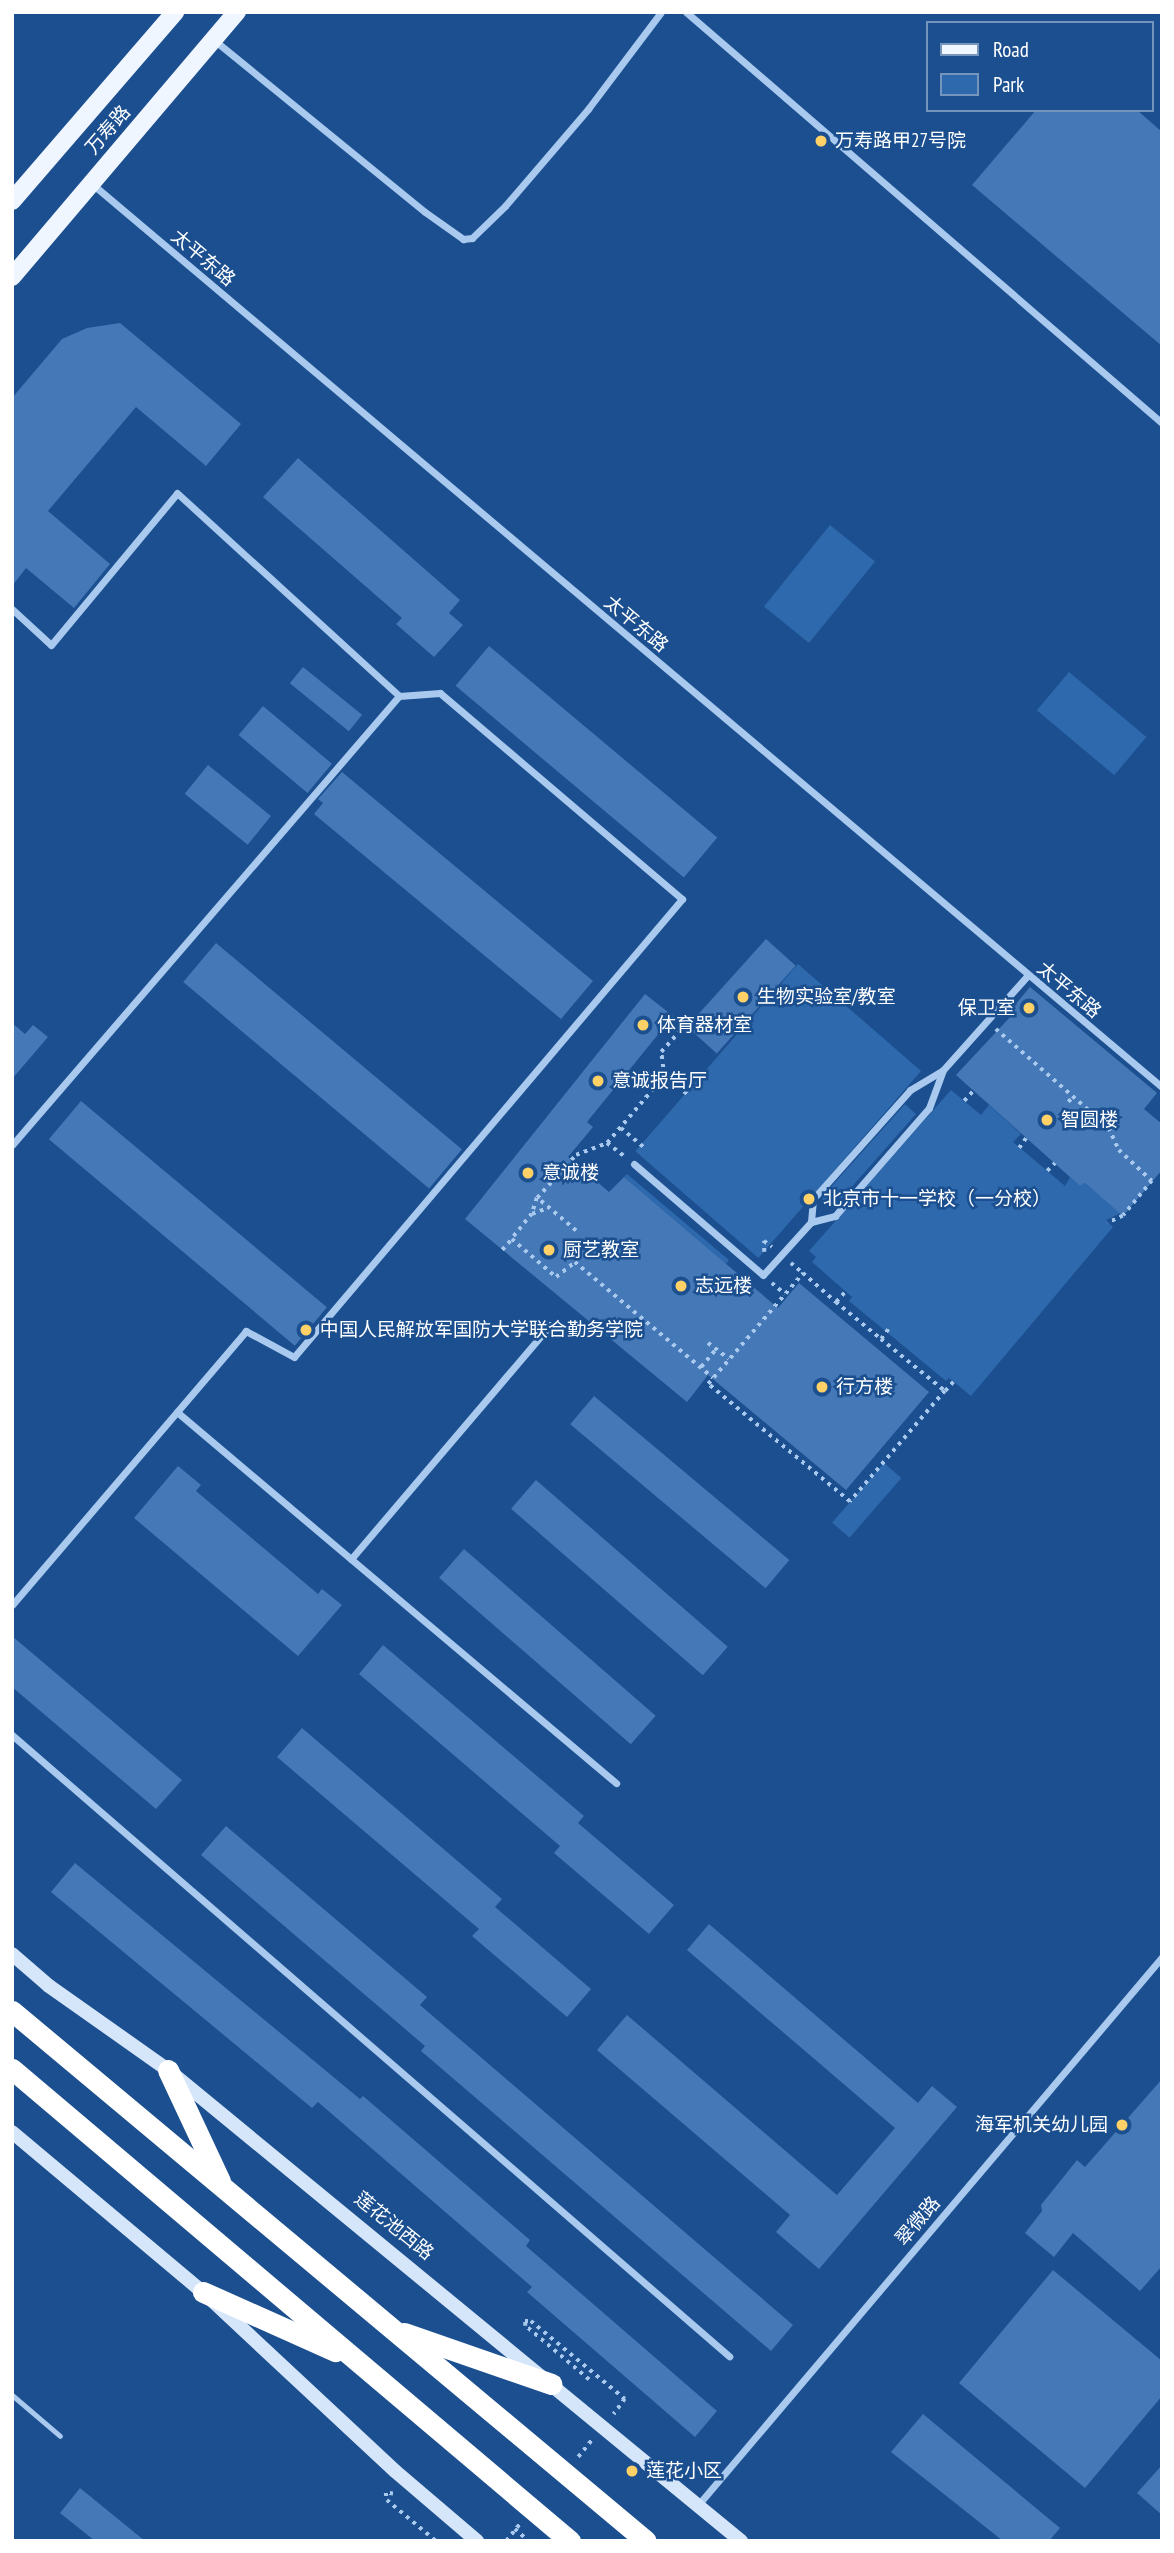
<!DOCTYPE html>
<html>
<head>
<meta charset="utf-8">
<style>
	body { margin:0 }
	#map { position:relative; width:1174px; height:2553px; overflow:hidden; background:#1b4f8f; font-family:"PT Sans Narrow","Noto Sans SC",sans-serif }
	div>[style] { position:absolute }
	.green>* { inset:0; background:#2e69ad; transform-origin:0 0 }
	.building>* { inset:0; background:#4478b7; transform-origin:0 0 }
	.path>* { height:3.5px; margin-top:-1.75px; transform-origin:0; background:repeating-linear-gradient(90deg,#a9c9ee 0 3.5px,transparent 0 8.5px) }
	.lane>* { height:5px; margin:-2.5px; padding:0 2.5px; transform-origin:2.5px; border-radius:2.5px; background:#a9c9ee }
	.street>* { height:7px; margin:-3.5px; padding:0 3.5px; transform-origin:3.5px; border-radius:3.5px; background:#a9c9ee }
	.secondary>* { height:14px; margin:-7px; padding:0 7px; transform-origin:7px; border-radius:7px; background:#d6e6fa }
	.primary>* { height:18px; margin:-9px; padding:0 9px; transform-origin:9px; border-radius:9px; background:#f0f6ff }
	.highway>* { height:21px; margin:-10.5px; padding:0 10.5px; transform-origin:10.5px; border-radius:10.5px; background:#fff }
	.dots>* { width:19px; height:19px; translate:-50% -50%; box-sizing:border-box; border:4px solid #1b4f8f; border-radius:50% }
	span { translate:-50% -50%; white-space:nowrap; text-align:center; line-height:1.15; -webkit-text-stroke:5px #1b4f8f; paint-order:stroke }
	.street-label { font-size:19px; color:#fff }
	.poi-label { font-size:19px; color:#fff }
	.left { translate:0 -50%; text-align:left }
	.right { translate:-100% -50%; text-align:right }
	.frame { position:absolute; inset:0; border:14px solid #fff; pointer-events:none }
	.legend { position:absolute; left:926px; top:21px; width:228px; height:91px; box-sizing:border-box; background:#1b4f8f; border:2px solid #7695bc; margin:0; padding:9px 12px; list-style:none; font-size:21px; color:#fff }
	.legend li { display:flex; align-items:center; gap:14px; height:35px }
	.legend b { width:35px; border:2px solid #7695bc }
</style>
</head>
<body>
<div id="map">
	<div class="green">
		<div style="left:830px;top:525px;width:58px;height:105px;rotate:39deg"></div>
		<div style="left:1069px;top:672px;width:101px;height:50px;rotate:40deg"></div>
		<div style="left:798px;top:964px;width:163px;height:248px;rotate:41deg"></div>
		<div style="clip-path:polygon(951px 1090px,981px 1115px,989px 1105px,1021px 1134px,1013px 1142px,1065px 1186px,1070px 1177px,1080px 1186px,1085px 1183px,1121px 1213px,1106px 1220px,1113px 1227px,971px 1396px,949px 1378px,946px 1381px,849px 1301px,852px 1297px,812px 1262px,816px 1257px,809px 1251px)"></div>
		<div style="clip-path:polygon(905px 1104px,916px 1114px,834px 1207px,825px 1206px,822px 1197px)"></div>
		<div style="clip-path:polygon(627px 1174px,729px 1260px,726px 1264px,624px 1177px)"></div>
		<div style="left:884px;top:1463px;width:23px;height:79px;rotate:41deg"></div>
	</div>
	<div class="building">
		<div style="clip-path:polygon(1036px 110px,1137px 110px,1162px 132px,1162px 346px,972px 185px)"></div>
		<div style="clip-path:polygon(120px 323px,241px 424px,206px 466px,136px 407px,48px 511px,110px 564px,74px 608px,26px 568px,12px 586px,12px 398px,62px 339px,87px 328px)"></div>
		<div style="clip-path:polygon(298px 458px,460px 600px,449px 613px,463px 625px,434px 657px,396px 624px,402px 618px,263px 497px)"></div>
		<div style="left:489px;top:646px;width:298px;height:52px;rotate:40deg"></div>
		<div style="left:303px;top:667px;width:76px;height:21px;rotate:39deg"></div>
		<div style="left:263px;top:706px;width:90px;height:38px;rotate:40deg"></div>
		<div style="left:208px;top:765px;width:81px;height:37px;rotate:39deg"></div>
		<div style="clip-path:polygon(342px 772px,593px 981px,561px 1019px,314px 814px,323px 803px,318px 799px)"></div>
		<div style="left:766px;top:939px;width:40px;height:118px;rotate:42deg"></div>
		<div style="left:216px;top:943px;width:321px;height:51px;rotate:40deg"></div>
		<div style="clip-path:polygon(1030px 987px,1157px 1093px,1144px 1109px,1162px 1124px,1162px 1170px,1123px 1216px,1085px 1183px,1080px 1186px,956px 1075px,1012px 1015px,1009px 1012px)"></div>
		<div style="clip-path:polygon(645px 994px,673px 1016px,587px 1122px,593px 1127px,568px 1157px,609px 1192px,624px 1177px,778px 1308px,799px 1283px,929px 1392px,846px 1490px,708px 1375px,687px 1402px,465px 1219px)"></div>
		<div style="clip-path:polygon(12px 1023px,25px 1034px,33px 1025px,48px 1037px,12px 1079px)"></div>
		<div style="left:81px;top:1101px;width:321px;height:50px;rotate:40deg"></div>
		<div style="left:594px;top:1396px;width:255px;height:37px;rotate:40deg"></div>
		<div style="clip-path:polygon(178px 1466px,201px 1485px,196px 1491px,318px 1594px,322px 1589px,342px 1605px,298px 1656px,134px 1518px)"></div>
		<div style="left:536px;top:1480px;width:254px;height:38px;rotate:41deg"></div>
		<div style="left:464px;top:1549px;width:254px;height:38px;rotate:41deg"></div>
		<div style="clip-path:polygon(12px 1636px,182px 1780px,156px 1809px,12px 1687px)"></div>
		<div style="clip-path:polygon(383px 1645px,584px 1816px,578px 1823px,674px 1905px,649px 1934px,554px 1853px,560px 1846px,359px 1674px)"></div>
		<div style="clip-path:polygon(302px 1728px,502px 1899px,495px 1907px,591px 1989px,567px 2017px,472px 1936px,479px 1929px,277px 1757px)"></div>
		<div style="clip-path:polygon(226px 1826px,427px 1997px,420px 2005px,793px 2325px,771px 2351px,421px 2051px,425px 2046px,201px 1855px)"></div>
		<div style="clip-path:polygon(75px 1863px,360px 2099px,363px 2096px,530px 2240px,526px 2246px,717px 2411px,695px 2437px,527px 2292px,532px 2287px,318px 2102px,312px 2108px,51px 1892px)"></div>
		<div style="clip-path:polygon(709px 1924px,918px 2103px,932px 2086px,957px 2107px,819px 2269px,776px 2232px,790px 2215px,597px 2050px,627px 2015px,837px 2195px,895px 2128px,687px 1950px)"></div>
		<div style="clip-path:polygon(1162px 2079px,1162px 2266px,1140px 2291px,1073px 2233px,1054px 2257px,1025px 2233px,1042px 2211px,1041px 2205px,1077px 2160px,1085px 2167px)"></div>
		<div style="clip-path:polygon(1053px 2270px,1162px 2361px,1162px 2396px,1085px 2488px,959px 2383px)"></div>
		<div style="clip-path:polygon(923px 2414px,1060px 2528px,1049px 2541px,1003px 2541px,891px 2452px)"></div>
		<div style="clip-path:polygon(1162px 2465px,1162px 2515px,1137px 2493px)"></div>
		<div style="clip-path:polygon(80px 2488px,145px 2541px,95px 2541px,60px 2513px)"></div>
	</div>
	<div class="path">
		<div style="left:996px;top:1029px;width:150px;rotate:41.2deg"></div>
		<div style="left:1109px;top:1128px;width:24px;rotate:66deg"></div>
		<div style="left:1119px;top:1150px;width:45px;rotate:43.2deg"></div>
		<div style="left:1152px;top:1181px;width:45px;rotate:129.6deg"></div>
		<div style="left:1123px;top:1216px;width:17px;rotate:155deg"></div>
		<div style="left:664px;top:1076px;width:31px;rotate:38deg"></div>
		<div style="left:679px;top:1088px;width:9px;rotate:-49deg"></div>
		<div style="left:964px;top:1101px;width:13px;rotate:-48deg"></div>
		<div style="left:1068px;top:1102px;width:7px;rotate:-45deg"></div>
		<div style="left:621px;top:1128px;width:30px;rotate:40deg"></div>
		<div style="left:607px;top:1143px;width:88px;rotate:-49.6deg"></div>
		<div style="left:664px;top:1076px;width:24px;rotate:-97deg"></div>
		<div style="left:661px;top:1052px;width:36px;rotate:-48deg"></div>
		<div style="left:1019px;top:1148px;width:12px;rotate:-55deg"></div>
		<div style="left:1047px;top:1171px;width:11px;rotate:-45deg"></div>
		<div style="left:537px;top:1198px;width:17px;rotate:107deg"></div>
		<div style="left:532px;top:1214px;width:32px;rotate:129deg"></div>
		<div style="left:512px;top:1239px;width:58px;rotate:40.8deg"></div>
		<div style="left:556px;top:1277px;width:24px;rotate:-38deg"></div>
		<div style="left:575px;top:1262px;width:180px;rotate:40deg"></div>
		<div style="left:532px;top:1214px;width:17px;rotate:-21deg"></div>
		<div style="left:576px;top:1231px;width:51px;rotate:-139.8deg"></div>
		<div style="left:537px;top:1198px;width:58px;rotate:-47.8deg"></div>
		<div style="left:576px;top:1155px;width:33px;rotate:-21deg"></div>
		<div style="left:607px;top:1143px;width:21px;rotate:37deg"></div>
		<div style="left:502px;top:1250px;width:15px;rotate:-48deg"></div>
		<div style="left:764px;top:1252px;width:11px;rotate:-90deg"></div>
		<div style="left:764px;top:1241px;width:10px;rotate:37deg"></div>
		<div style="left:791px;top:1263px;width:16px;rotate:40deg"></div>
		<div style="left:803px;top:1273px;width:44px;rotate:41.3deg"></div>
		<div style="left:836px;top:1302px;width:58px;rotate:39.4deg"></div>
		<div style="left:881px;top:1339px;width:82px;rotate:39.1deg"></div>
		<div style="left:945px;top:1391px;width:146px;rotate:130.6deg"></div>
		<div style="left:850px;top:1502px;width:185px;rotate:-140.3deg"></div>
		<div style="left:708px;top:1384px;width:146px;rotate:-49.4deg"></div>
		<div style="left:772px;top:1283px;width:17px;rotate:40deg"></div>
		<div style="left:836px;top:1302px;width:13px;rotate:-48deg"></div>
		<div style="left:881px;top:1339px;width:14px;rotate:-54deg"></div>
		<div style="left:708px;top:1343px;width:26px;rotate:37deg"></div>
		<div style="left:701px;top:1367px;width:23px;rotate:-50deg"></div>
		<div style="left:945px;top:1391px;width:13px;rotate:-48deg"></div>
		<div style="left:589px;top:2380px;width:84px;rotate:-139.8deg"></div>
		<div style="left:525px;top:2326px;width:5px;rotate:-90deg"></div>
		<div style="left:525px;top:2321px;width:6px"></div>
		<div style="left:531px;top:2321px;width:122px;rotate:39.7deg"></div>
		<div style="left:625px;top:2399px;width:19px;rotate:126deg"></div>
		<div style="left:578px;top:2457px;width:21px;rotate:-51deg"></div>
		<div style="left:393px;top:2494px;width:7px;rotate:-172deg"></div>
		<div style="left:386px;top:2493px;width:7px;rotate:82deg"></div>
		<div style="left:387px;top:2500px;width:64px;rotate:39.9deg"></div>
		<div style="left:515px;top:2529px;width:18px;rotate:41deg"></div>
		<div style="left:506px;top:2541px;width:22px;rotate:-51deg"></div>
	</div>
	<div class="lane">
		<div style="left:12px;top:2395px;width:63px;rotate:40.5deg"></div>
	</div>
	<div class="street">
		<div style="left:686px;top:12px;width:629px;rotate:40.81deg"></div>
		<div style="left:214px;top:40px;width:272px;rotate:39.2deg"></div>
		<div style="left:425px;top:212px;width:47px;rotate:35.4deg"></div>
		<div style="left:463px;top:239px;width:9px;rotate:-6deg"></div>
		<div style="left:472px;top:238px;width:46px;rotate:-44.1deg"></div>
		<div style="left:505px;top:206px;width:128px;rotate:-49.4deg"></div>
		<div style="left:588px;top:109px;width:121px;rotate:-53deg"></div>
		<div style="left:91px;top:183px;width:1402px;rotate:40.17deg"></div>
		<div style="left:12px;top:609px;width:53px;rotate:42.7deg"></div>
		<div style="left:51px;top:645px;width:197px;rotate:-50.3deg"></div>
		<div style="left:177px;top:493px;width:301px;rotate:42.4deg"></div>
		<div style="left:12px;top:1145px;width:593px;rotate:-49.24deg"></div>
		<div style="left:399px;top:696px;width:41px;rotate:-4.2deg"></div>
		<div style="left:440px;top:693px;width:318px;rotate:40.4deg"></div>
		<div style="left:682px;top:899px;width:600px;rotate:130.27deg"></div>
		<div style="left:294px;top:1357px;width:55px;rotate:-151.6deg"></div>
		<div style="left:246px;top:1331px;width:360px;rotate:130.5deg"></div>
		<div style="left:634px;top:1164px;width:170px;rotate:40.7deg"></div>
		<div style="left:763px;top:1275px;width:72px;rotate:-47.8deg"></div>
		<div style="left:811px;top:1222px;width:25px;rotate:-14deg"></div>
		<div style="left:835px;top:1216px;width:8px;rotate:-50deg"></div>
		<div style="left:840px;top:1210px;width:135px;rotate:-48.9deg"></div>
		<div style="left:929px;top:1108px;width:40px;rotate:-69.8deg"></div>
		<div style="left:943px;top:1070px;width:126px;rotate:-48.2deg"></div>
		<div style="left:811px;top:1222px;width:23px;rotate:-85deg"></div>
		<div style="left:813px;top:1199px;width:146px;rotate:-48.3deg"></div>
		<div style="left:910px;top:1090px;width:37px;rotate:-31deg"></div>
		<div style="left:177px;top:1412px;width:575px;rotate:40.2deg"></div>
		<div style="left:351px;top:1559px;width:307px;rotate:-49.6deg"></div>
		<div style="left:12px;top:1735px;width:949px;rotate:40.9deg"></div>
		<div style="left:698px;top:2505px;width:718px;rotate:-49.74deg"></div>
	</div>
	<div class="secondary">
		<div style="left:12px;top:1954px;width:49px;rotate:40.9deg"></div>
		<div style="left:49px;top:1986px;width:146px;rotate:35.2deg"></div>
		<div style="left:168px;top:2070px;width:742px;rotate:39.42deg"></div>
		<div style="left:12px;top:2132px;width:249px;rotate:40deg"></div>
		<div style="left:203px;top:2292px;width:262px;rotate:43deg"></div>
		<div style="left:395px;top:2471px;width:108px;rotate:40.5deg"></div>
	</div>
	<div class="primary">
		<div style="left:12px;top:201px;width:250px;rotate:-49.2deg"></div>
		<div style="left:12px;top:277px;width:348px;rotate:-49.7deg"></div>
	</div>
	<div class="highway">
		<div style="left:12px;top:2011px;width:826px;rotate:39.89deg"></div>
		<div style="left:12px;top:2069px;width:731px;rotate:40.23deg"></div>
		<div style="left:168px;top:2070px;width:123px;rotate:64.9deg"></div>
		<div style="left:203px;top:2292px;width:145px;rotate:24.1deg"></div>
		<div style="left:404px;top:2333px;width:156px;rotate:19.1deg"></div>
	</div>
	<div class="dots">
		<div style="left:821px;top:141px;background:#ffd166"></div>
		<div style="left:743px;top:997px;background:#ffd166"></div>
		<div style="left:1029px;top:1008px;background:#ffd166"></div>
		<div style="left:643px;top:1025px;background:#ffd166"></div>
		<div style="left:598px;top:1081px;background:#ffd166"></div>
		<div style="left:1047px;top:1120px;background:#ffd166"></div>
		<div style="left:528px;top:1173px;background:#ffd166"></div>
		<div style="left:809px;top:1199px;background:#ffd166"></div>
		<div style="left:549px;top:1250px;background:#ffd166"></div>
		<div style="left:681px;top:1286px;background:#ffd166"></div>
		<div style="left:306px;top:1330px;background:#ffd166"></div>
		<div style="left:822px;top:1387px;background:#ffd166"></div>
		<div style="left:1122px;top:2125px;background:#ffd166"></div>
		<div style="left:632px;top:2471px;background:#ffd166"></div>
	</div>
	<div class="street-label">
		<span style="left:108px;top:130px;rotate:-49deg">万寿路</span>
		<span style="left:203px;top:258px;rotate:40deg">太平东路</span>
		<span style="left:636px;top:624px;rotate:40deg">太平东路</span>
		<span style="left:1069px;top:990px;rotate:40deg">太平东路</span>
		<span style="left:918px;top:2221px;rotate:-50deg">翠微路</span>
		<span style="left:394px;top:2226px;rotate:39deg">莲花池西路</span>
	</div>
	<div class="poi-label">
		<span class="left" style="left:835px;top:141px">万寿路甲27号院</span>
		<span class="left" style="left:757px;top:997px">生物实验室/教室</span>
		<span class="right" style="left:1015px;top:1008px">保卫室</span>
		<span class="left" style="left:657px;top:1025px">体育器材室</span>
		<span class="left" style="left:612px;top:1081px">意诚报告厅</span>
		<span class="left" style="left:1061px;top:1120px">智圆楼</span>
		<span class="left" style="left:542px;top:1173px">意诚楼</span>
		<span class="left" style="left:823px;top:1199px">北京市十一学校（一分校）</span>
		<span class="left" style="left:563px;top:1250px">厨艺教室</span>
		<span class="left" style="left:695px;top:1286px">志远楼</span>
		<span class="left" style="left:320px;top:1330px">中国人民解放军国防大学联合勤务学院</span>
		<span class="left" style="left:836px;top:1387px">行方楼</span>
		<span class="right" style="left:1108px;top:2125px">海军机关幼儿园</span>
		<span class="left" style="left:646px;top:2471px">莲花小区</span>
	</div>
	<div class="frame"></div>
	<ul class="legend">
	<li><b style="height:9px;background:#f0f6ff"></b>Road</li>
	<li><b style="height:19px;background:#2e69ad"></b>Park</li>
	</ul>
</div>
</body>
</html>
